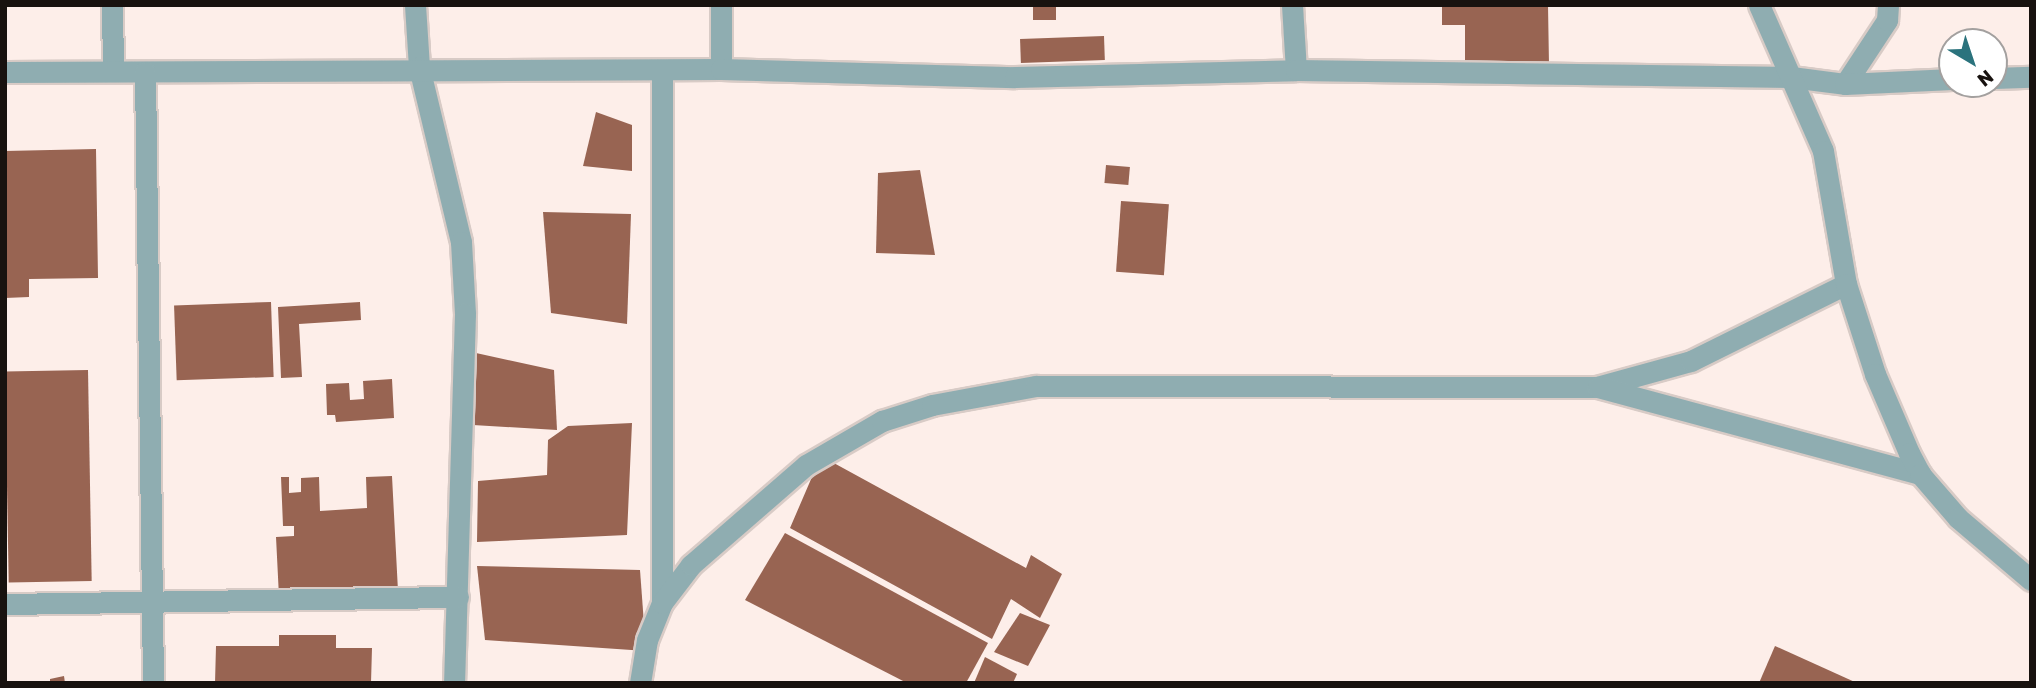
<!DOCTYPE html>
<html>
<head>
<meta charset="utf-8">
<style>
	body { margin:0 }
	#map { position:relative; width:2036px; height:688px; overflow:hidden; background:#fdeee9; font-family:Rubik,sans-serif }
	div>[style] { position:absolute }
	.building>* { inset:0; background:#986452; transform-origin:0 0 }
	.roads { filter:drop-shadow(2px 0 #d8cbc6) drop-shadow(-2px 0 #d8cbc6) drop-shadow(0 2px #d8cbc6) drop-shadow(0 -2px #d8cbc6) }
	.minor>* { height:21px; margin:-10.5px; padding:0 10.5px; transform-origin:10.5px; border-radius:10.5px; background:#8fadb1 }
	.tertiary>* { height:21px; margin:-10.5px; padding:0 10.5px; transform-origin:10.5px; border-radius:10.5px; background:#8fadb1 }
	span { translate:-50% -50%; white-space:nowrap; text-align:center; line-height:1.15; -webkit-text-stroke:7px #fff; paint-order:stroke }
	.frame { position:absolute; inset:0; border:7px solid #18120f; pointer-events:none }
	.north { position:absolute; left:1938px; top:28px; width:70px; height:70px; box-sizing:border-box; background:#fff; border:2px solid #a3a09f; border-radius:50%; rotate:141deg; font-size:19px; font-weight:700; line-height:28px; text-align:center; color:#18120f }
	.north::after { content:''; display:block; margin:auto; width:24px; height:32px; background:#2b737d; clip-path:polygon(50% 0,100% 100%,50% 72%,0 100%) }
</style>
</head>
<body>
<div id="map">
	<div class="building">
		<div style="left:1033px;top:5px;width:23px;height:15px"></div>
		<div style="clip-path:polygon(1442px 5px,1548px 5px,1549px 65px,1465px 67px,1465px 25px,1442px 25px)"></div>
		<div style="left:1104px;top:36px;width:24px;height:84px;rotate:88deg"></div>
		<div style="clip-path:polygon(596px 112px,632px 125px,632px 171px,583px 166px)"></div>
		<div style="clip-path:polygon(96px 149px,98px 278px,29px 279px,29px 297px,5px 298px,5px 151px)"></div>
		<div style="left:1106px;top:165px;width:24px;height:18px;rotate:5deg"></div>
		<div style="clip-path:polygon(920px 170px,935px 255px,876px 253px,878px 173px)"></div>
		<div style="left:1121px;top:201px;width:48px;height:71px;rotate:4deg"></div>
		<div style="clip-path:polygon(543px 212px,631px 214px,627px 324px,551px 313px)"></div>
		<div style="left:271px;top:302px;width:75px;height:97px;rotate:88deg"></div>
		<div style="clip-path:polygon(360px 302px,361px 320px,299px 324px,302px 377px,281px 378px,278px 307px)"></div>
		<div style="clip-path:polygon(476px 353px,554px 370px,557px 430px,473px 425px)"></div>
		<div style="left:88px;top:370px;width:211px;height:83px;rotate:89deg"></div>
		<div style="clip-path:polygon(392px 379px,394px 418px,336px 422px,335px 415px,327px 415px,326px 384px,349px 383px,350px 400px,364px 399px,363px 381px)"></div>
		<div style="clip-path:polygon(632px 423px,627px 535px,477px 542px,478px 481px,547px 475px,548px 440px,568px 426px)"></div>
		<div style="clip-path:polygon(821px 456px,1026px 568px,1031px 555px,1062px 574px,1040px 618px,1011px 599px,992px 639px,790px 528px)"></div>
		<div style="clip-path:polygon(392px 476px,398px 591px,279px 597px,276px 537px,294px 536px,294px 526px,283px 526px,281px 477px,289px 477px,289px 493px,301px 492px,301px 478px,319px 477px,320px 511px,367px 508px,366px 477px)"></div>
		<div style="clip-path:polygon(785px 533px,988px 643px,966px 683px,907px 683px,745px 600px)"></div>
		<div style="clip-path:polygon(477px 566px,640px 570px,646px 651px,485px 640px)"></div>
		<div style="clip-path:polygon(1020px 613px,1050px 625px,1028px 666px,994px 652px)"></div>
		<div style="clip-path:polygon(279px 635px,336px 635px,336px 648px,372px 648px,371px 683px,215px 683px,216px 646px,279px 646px)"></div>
		<div style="clip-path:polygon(1775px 646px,1857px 683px,1759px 683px)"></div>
		<div style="clip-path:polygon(985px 657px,1017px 674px,1013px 683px,974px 683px)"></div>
		<div style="clip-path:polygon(64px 676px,65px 683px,50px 683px,50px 679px)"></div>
	</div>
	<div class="roads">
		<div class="minor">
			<div style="left:112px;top:5px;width:66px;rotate:89.1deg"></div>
			<div style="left:415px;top:5px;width:62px;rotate:86.3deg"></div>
			<div style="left:419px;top:67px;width:180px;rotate:76.5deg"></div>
			<div style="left:461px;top:242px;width:72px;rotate:86.8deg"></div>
			<div style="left:465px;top:314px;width:369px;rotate:91.7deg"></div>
			<div style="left:721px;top:5px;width:64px;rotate:90deg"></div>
			<div style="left:1292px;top:5px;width:65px;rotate:86.5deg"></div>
			<div style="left:5px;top:72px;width:716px;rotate:-0.24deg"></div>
			<div style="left:721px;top:69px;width:294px;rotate:1.6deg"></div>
			<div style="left:1015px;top:77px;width:281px;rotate:-1.4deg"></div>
			<div style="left:1296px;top:70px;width:495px;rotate:0.8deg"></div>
			<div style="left:1791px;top:77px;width:54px;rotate:7.4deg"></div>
			<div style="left:1845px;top:84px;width:77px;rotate:-56.7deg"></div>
			<div style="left:1887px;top:20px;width:15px;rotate:-86deg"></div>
			<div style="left:145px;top:72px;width:611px;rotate:89.25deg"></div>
			<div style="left:1994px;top:78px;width:37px;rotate:-2deg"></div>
			<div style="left:1845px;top:84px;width:107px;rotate:-2.7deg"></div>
			<div style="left:1600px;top:386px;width:94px;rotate:-15.4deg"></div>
			<div style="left:1691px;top:361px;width:173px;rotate:-26.4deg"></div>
			<div style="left:662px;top:603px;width:532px;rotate:-90deg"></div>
			<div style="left:5px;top:604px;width:453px;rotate:-0.9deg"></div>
			<div style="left:640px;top:683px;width:44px;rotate:-80.8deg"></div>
			<div style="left:647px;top:640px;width:40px;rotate:-68deg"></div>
			<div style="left:662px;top:603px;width:48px;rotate:-52.7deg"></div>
			<div style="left:691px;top:565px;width:152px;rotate:-41deg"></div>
			<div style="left:806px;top:465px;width:88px;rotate:-30.1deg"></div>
			<div style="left:882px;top:421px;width:52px;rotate:-17.7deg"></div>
			<div style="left:932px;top:405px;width:106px;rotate:-10.4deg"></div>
			<div style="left:1036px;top:386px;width:562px;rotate:0.1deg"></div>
			<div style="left:1598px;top:387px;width:334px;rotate:15.1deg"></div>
		</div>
		<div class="tertiary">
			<div style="left:1759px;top:5px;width:159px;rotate:66.3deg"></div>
			<div style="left:1823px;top:151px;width:135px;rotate:80.2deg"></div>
			<div style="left:1846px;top:284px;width:95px;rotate:72.1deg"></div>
			<div style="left:1875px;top:374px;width:86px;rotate:66.7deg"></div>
			<div style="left:1909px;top:453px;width:24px;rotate:62deg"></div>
			<div style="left:1920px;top:474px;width:58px;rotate:49.2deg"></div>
			<div style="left:1958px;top:518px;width:96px;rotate:40.3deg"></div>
		</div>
	</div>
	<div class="frame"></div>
	<div class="north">N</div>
</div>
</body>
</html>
